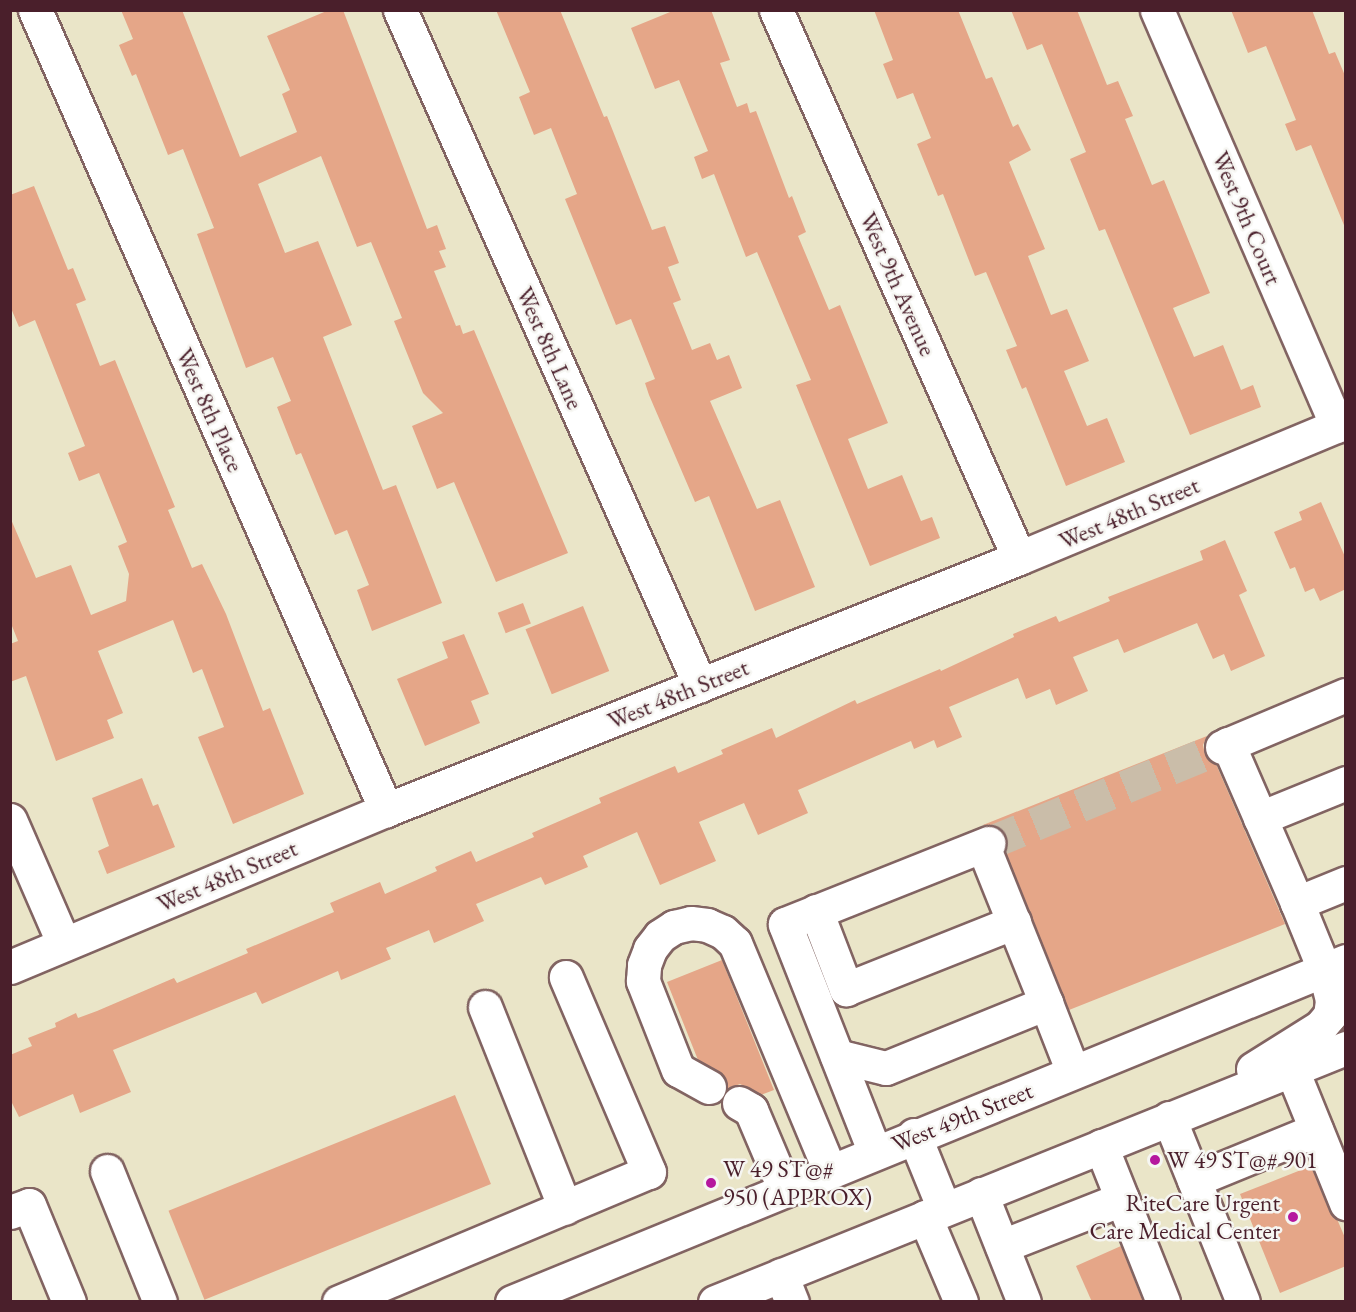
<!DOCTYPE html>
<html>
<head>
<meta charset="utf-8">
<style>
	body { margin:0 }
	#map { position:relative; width:1356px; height:1312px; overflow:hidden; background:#eae5c8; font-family:"EB Garamond",serif }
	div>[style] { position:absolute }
	.building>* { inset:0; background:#e5a688; transform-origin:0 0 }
	.minor-tunnel>* { height:33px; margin-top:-16.5px; transform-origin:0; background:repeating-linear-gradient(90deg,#cabda9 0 33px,transparent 0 49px) }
	.roads { filter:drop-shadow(2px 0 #826462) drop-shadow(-2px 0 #826462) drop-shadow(0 2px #826462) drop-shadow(0 -2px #826462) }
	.minor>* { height:33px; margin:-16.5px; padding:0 16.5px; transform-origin:16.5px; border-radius:16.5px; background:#fff }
	.major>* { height:33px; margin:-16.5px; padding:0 16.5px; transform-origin:16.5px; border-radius:16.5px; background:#fff }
	.dots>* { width:16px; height:16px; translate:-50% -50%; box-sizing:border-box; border:3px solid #f6f6f2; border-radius:50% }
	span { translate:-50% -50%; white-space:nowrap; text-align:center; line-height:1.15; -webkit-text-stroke:5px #f6f6f2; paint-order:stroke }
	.street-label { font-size:24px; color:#4a1f2b }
	.poi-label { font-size:24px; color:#4a1f2b }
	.left { translate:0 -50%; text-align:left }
	.right { translate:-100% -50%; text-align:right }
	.frame { position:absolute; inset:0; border:12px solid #4a1f2b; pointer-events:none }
</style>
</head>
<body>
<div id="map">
	<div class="building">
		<div style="clip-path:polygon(121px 10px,182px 10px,240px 157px,297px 132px,282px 94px,290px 90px,267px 36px,329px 10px,343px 10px,427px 229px,437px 225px,446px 249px,439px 251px,446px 267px,434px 271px,456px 326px,460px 325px,463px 334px,474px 330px,568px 553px,496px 582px,454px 482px,437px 489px,412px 426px,443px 413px,423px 393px,394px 321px,402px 318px,371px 242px,357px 247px,321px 156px,258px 184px,285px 253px,318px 241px,352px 325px,323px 337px,383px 490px,396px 485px,442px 603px,372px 631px,357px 590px,369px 585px,347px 530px,335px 535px,301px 453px,296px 455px,277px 407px,291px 401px,273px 357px,246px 368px,197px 234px,214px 228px,183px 149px,168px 155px,136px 74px,132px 76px,119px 45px,133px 39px)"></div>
		<div style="clip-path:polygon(496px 10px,560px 10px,604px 117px,607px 116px,652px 230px,665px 226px,679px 263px,668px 267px,681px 300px,673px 303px,692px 350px,710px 343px,717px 360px,729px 355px,742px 388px,710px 401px,757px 509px,780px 500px,815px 587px,755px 611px,709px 496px,695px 502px,649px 395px,645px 383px,655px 379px,631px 319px,616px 325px,565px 199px,577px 194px,551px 128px,534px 135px,519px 97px,530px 92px)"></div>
		<div style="clip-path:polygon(675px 10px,711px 10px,730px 60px,720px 63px,737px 107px,747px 103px,750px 113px,756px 111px,789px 198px,792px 196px,806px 232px,798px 236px,829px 310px,840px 305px,888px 423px,848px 439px,868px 489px,902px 475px,921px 521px,932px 517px,940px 538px,870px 566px,796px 385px,811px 380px,757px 252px,746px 257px,714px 174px,702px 179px,694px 157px,708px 151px,679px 80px,655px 89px,631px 28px)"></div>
		<div style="clip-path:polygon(874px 10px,958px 10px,986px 79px,992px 77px,1013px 127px,1018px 124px,1031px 150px,1009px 162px,1045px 249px,1028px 256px,1051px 315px,1067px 309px,1089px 361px,1064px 371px,1087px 426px,1107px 418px,1125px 462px,1066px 486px,1026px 387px,1022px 389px,1006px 350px,1017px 346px,986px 272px,975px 276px,943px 194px,938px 196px,917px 144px,931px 138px,913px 93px,897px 99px,883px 64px,893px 60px)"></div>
		<div style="clip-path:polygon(1011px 10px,1077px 10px,1107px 85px,1118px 81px,1133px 116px,1125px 119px,1152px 185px,1164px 180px,1210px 293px,1173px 308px,1194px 357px,1223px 345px,1241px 390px,1253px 385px,1261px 407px,1190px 435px,1105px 229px,1099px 231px,1070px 159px,1086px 152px,1042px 44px,1027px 50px)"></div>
		<div style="clip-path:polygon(1231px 10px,1312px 10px,1329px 54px,1335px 52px,1346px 78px,1346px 230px,1311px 145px,1296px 151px,1285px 124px,1296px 120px,1266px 46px,1248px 53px)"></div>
		<div style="clip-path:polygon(34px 186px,68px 270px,73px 268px,86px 300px,76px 304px,100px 366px,115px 360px,175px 507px,168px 510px,192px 568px,202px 564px,226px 614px,263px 711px,270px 708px,304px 794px,233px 824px,198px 737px,224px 727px,202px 669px,193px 673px,173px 620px,98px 651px,123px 713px,107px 720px,114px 738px,56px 761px,26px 676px,10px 682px,10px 644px,18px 641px,10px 621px,10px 517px,36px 578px,71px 565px,91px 615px,126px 601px,129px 574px,118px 546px,127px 542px,99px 473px,79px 481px,68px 453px,85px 446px,35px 320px,19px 327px,10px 306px,10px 195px)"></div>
		<div style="clip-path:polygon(1321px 502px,1346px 559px,1346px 589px,1320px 601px,1314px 588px,1305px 592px,1295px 567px,1290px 569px,1274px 532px,1302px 520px,1299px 512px)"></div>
		<div style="clip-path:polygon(1225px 540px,1247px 591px,1239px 595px,1265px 656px,1231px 671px,1224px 654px,1213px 659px,1197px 623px,1124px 653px,1118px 639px,1073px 657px,1088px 691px,1056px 705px,1050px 689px,1026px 699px,1018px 678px,949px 707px,962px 737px,937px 748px,934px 740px,914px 749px,911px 741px,798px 790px,808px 813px,758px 835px,744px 803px,699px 822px,716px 861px,660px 885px,637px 832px,583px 856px,588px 867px,545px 885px,541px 877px,476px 904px,484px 921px,434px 943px,429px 930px,386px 948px,391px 959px,341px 980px,338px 971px,262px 1004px,256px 992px,113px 1050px,131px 1092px,80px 1113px,73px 1094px,19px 1117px,10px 1099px,10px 1055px,32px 1046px,28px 1038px,56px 1027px,55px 1023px,76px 1013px,78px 1018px,97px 1011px,174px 978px,177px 983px,248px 953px,246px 949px,334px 912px,330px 903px,380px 882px,385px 894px,437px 871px,435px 867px,471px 851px,476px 862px,534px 837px,532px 833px,601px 803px,599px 798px,675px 766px,678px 773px,723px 754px,721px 750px,772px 728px,776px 738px,855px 700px,857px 704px,940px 669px,941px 671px,1014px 637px,1013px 634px,1056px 616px,1059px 622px,1110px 601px,1108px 597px,1203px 560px,1200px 551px)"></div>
		<div style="left:523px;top:603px;width:22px;height:27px;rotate:69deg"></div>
		<div style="left:583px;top:606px;width:70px;height:62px;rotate:68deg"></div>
		<div style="clip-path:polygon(464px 634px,489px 694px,471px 701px,480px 723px,425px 746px,397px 679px,448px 658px,442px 642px)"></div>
		<div style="clip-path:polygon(1207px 736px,1203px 745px,1205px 754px,1216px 764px,1285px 924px,1069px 1010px,1005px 851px,1006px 836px,1000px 828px,992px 825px,983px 825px)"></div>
		<div style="clip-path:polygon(142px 778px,153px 806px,158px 804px,175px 847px,107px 874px,98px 851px,109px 846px,92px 798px)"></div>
		<div style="clip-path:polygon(722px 960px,774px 1090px,761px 1095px,740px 1084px,727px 1089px,725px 1077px,698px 1060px,667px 982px)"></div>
		<div style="left:455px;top:1095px;width:96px;height:309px;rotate:68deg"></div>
		<div style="clip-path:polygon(1311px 1166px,1329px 1210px,1337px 1219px,1346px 1240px,1346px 1266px,1280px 1293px,1240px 1194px)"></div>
		<div style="clip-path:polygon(1121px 1246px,1143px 1302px,1092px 1302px,1076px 1266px)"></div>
	</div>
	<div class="minor-tunnel">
		<div style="left:989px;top:843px;width:252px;rotate:-22.4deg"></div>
	</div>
	<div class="roads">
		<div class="minor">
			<div style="left:35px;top:10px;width:874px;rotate:66.31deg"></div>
			<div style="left:400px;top:10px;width:739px;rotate:66.04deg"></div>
			<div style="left:776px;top:10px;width:599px;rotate:66.09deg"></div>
			<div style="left:1157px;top:10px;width:453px;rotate:66.6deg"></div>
			<div style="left:1228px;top:744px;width:173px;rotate:66.5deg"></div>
			<div style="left:1222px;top:747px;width:134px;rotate:-22.8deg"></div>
			<div style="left:1260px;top:818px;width:93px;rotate:-22.1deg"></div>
			<div style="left:10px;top:820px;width:135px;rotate:66.5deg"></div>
			<div style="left:983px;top:846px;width:169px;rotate:68.1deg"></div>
			<div style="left:816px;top:911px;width:84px;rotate:69deg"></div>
			<div style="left:846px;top:989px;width:181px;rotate:-21.7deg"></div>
			<div style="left:10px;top:967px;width:407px;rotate:-22.7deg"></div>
			<div style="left:386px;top:810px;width:681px;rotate:-21.71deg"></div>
			<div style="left:1019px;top:558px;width:354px;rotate:-22.6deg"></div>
			<div style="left:1324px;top:969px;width:71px;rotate:-112.2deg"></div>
			<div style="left:1297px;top:903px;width:53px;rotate:-22.2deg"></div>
			<div style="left:485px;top:1007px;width:216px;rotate:68.3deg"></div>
			<div style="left:837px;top:1056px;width:50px;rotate:13.8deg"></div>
			<div style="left:886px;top:1068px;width:173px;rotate:-22.1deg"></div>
			<div style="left:1046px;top:1003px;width:74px;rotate:68.6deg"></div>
			<div style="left:1292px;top:1070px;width:144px;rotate:67.9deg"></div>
			<div style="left:709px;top:1087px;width:35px;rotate:-151deg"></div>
			<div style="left:678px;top:1070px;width:96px;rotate:-111.5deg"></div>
			<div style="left:643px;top:981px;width:16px;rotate:-86deg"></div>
			<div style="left:644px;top:965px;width:17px;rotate:-69deg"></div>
			<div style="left:650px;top:949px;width:16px;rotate:-52deg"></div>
			<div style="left:660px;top:936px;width:17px;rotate:-33deg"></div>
			<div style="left:674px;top:927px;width:17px;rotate:-13deg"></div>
			<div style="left:691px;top:923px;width:16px;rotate:7deg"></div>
			<div style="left:707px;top:925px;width:17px;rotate:24deg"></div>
			<div style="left:723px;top:932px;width:16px;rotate:43deg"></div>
			<div style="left:735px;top:943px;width:247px;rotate:67.4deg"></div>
			<div style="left:739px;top:1103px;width:14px;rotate:30deg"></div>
			<div style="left:751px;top:1110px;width:87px;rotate:67deg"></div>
			<div style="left:1169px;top:1118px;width:198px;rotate:68.1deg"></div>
			<div style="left:1101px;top:1146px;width:168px;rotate:68.3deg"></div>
			<div style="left:875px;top:1153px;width:246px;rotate:-111.5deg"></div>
			<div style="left:785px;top:924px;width:219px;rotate:-21.7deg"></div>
			<div style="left:107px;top:1171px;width:141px;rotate:68deg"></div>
			<div style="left:1194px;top:1180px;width:132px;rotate:-22.3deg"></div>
			<div style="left:981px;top:1194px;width:116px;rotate:68.3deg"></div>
			<div style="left:10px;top:1212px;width:20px;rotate:-20deg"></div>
			<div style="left:29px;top:1205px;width:105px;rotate:67.6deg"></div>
			<div style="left:925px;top:1217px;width:92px;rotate:67deg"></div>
			<div style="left:1002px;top:1246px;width:129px;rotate:-21.4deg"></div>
			<div style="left:781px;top:1275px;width:29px;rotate:68deg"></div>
			<div style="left:339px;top:1302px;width:336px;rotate:-22.8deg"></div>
			<div style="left:649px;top:1172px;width:212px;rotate:-113.1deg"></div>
		</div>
		<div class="major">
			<div style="left:1253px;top:1069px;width:79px;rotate:-32.1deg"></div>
			<div style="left:1320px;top:1027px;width:16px;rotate:-50deg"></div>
			<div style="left:1330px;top:1015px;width:15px;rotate:-82deg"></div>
			<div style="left:1332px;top:1000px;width:32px;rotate:-104deg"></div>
			<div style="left:914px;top:1135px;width:80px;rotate:67.9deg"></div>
			<div style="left:512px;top:1302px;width:901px;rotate:-22.24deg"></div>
			<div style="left:715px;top:1302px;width:680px;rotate:-21.93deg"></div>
		</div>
	</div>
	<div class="dots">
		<div style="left:1155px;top:1160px;background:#b5179e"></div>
		<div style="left:711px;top:1183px;background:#b5179e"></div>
		<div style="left:1293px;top:1217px;background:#b5179e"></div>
	</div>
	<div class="street-label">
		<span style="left:1247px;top:218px;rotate:67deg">West 9th Court</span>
		<span style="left:898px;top:284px;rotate:66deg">West 9th Avenue</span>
		<span style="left:550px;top:348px;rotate:66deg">West 8th Lane</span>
		<span style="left:210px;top:410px;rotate:66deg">West 8th Place</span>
		<span style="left:1129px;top:513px;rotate:-23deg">West 48th Street</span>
		<span style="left:678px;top:694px;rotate:-22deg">West 48th Street</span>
		<span style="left:227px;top:876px;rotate:-23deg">West 48th Street</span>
		<span style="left:962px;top:1117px;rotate:-22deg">West 49th Street</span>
	</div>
	<div class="poi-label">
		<span class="left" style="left:1167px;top:1160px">W 49 ST@# 901</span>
		<span class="left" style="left:723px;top:1183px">W 49 ST@#<br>950 (APPROX)</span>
		<span class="right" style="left:1280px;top:1217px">RiteCare Urgent<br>Care Medical Center</span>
	</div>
	<div class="frame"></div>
</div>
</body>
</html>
